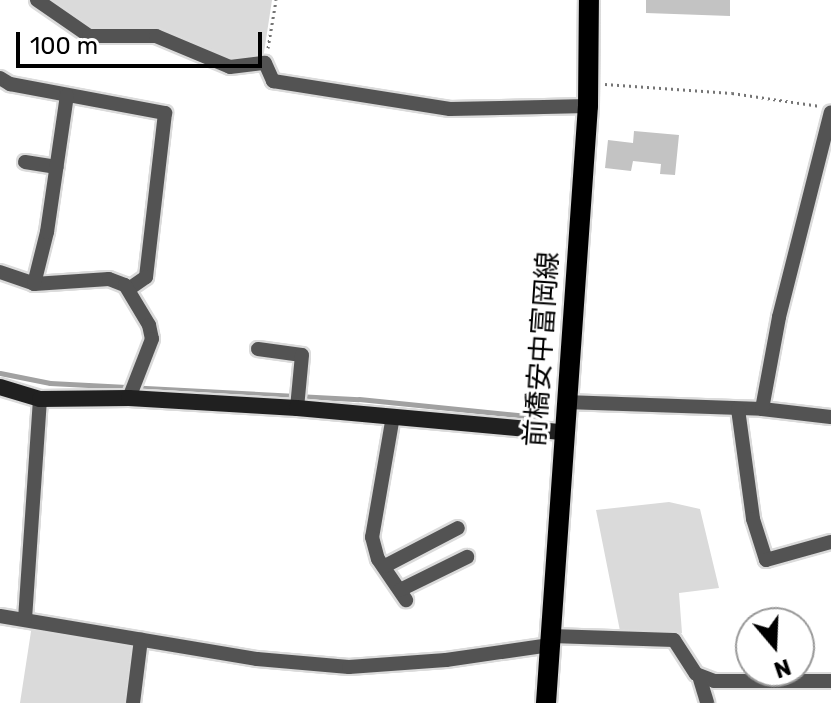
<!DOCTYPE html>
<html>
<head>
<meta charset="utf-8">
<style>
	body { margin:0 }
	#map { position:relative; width:831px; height:703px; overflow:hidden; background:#fff; font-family:Rubik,"Noto Sans JP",sans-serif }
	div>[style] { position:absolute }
	.green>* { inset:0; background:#dadada }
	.stream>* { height:5px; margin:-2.5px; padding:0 2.5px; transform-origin:2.5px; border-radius:2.5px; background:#a1a1a1 }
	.building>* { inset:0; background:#c3c3c3 }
	.path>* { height:3px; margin-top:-1.5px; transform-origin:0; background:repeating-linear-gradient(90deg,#757575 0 2px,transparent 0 6px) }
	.roads { filter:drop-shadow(2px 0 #dbdbdb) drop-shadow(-2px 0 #dbdbdb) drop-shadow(0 2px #dbdbdb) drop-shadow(0 -2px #dbdbdb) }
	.street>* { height:14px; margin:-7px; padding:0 7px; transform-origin:7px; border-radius:7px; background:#535353 }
	.secondary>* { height:16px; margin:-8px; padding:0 8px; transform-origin:8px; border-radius:8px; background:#202020 }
	.primary>* { height:20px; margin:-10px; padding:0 10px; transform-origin:10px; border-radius:10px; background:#000 }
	span { translate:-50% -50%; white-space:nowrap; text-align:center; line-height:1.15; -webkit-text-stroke:6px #fff; paint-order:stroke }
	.street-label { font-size:28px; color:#000 }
	.north { position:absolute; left:735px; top:607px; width:80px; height:80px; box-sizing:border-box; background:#fff; border:2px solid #999; border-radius:50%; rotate:161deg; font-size:22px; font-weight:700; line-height:32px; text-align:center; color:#000 }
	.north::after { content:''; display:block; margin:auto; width:28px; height:36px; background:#000; clip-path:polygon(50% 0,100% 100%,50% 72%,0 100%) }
	.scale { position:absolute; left:16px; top:32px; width:246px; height:36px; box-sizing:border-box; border:4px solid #000; border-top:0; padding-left:10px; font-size:24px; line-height:28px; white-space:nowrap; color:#000; -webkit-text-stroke:6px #fff; paint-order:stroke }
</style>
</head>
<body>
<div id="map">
	<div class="green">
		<div style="clip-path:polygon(44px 0,272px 0,263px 59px,228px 62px,139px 29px,90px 31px)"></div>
		<div style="clip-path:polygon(669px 502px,700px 509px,719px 588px,679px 593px,682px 633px,620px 631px,596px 510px)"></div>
		<div style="clip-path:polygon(32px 625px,128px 640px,133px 648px,127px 703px,20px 703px)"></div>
	</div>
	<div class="stream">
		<div style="left:0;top:373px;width:51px;rotate:11.3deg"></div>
		<div style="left:50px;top:383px;width:309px;rotate:3deg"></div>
		<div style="left:359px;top:399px;width:179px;rotate:5.8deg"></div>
	</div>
	<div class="building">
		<div style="clip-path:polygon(646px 0,730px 0,730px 16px,646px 13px)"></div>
		<div style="clip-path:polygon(634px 131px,679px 135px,675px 175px,660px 174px,661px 164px,633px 161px,631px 171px,605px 168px,608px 140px,633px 143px)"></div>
	</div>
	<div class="path">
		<div style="left:268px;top:48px;width:49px;rotate:-80.5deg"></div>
		<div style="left:605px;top:84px;width:127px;rotate:4.1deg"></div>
		<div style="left:732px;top:93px;width:89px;rotate:8.4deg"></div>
	</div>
	<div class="roads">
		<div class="street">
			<div style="left:37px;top:0;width:63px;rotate:34.7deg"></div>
			<div style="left:89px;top:36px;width:67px"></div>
			<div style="left:156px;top:36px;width:80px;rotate:22.7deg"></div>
			<div style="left:230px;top:67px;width:35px;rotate:-7deg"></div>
			<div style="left:265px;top:63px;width:20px;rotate:66deg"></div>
			<div style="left:273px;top:81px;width:179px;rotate:9deg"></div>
			<div style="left:450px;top:109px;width:138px;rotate:-1.2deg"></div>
			<div style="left:0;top:78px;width:12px;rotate:31deg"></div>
			<div style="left:10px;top:84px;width:158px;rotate:10.6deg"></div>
			<div style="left:165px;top:113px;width:165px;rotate:96.6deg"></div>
			<div style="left:146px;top:277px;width:21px;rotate:145deg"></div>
			<div style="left:25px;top:162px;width:32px;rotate:9deg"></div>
			<div style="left:0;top:272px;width:36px;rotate:19deg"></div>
			<div style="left:34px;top:284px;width:75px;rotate:-3.8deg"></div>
			<div style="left:109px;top:279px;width:17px;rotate:21deg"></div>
			<div style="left:125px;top:285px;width:47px;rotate:59deg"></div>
			<div style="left:149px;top:325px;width:14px;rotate:78deg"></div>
			<div style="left:152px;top:339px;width:63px;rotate:111.3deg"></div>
			<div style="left:34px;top:284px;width:54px;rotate:-76deg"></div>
			<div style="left:47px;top:232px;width:138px;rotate:-81.7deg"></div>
			<div style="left:258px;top:349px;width:44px;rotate:7.8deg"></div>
			<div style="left:302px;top:355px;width:53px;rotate:95.4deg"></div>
			<div style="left:565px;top:402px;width:197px;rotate:2deg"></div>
			<div style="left:762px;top:409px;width:69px;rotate:6.6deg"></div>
			<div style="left:738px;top:409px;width:111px;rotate:82.2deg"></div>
			<div style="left:753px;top:519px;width:43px;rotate:72.4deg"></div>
			<div style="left:766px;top:560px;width:67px;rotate:-15.5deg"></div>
			<div style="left:762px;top:409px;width:94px;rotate:-79.5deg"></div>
			<div style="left:779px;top:317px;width:211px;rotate:-75.8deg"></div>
			<div style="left:393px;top:416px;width:123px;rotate:99.8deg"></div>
			<div style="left:372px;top:537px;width:23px;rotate:75deg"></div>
			<div style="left:378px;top:559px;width:50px;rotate:55.7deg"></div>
			<div style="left:385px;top:566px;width:82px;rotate:-27.5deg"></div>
			<div style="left:400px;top:590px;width:75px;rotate:-26.2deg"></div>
			<div style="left:0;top:616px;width:261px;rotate:9.5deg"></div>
			<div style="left:257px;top:659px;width:92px;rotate:5deg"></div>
			<div style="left:349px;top:667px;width:97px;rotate:-4.1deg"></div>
			<div style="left:446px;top:660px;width:105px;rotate:-8.2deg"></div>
			<div style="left:25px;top:619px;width:221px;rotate:-86.1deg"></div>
			<div style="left:551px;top:636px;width:123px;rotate:1.9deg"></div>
			<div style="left:674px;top:640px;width:40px;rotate:57.1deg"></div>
			<div style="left:696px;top:674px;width:19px;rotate:21deg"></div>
			<div style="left:714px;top:681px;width:117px"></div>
			<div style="left:699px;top:676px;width:28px;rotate:73deg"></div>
			<div style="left:133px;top:703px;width:64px;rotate:-82.9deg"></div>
		</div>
		<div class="secondary">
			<div style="left:0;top:387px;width:42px;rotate:16.7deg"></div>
			<div style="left:40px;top:399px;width:89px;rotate:-0.6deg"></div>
			<div style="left:129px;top:398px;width:168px;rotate:3.4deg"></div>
			<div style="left:297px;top:408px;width:266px;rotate:5.2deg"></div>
		</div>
		<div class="primary">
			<div style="left:546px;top:703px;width:598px;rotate:-85.98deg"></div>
			<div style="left:588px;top:106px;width:106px;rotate:-89.5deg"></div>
		</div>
	</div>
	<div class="street-label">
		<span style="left:542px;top:349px;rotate:-86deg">前橋安中富岡線</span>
	</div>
	<div class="north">N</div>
	<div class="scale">100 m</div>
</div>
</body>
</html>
